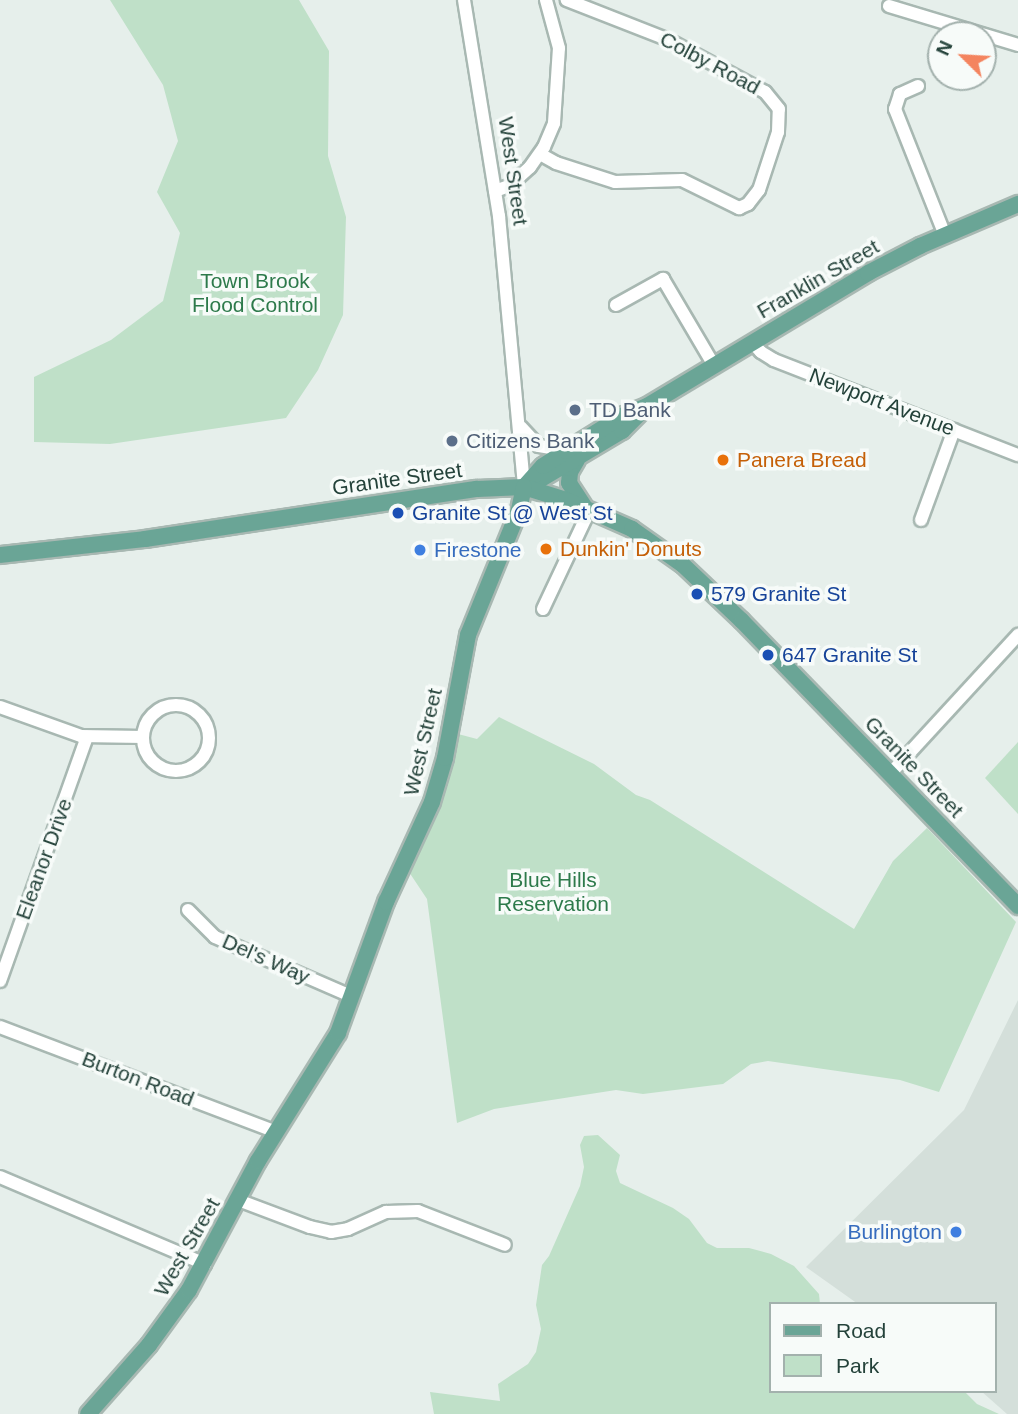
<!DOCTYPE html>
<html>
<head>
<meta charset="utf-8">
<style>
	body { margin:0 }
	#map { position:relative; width:1018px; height:1414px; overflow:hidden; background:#e6efeb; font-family:Helvetica,sans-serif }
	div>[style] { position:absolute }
	.built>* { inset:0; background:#d4dfda }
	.green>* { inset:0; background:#bfe0c8 }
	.roads { filter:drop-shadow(2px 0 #a8b8b2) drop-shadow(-2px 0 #a8b8b2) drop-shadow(0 2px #a8b8b2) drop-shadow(0 -2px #a8b8b2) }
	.minor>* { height:12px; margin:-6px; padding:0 6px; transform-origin:6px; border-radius:6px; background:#fff }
	.minor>.ring { margin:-6px; padding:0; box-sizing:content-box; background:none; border:12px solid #fff; border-radius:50% }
	.major>* { height:16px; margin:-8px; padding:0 8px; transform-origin:8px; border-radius:8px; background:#6aa596 }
	.dots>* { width:19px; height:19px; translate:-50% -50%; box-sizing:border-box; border:4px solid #f7fbf9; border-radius:50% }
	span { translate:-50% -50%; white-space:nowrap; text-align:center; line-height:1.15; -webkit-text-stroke:7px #f7fbf9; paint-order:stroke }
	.street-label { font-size:21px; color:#24423a }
	.park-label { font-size:21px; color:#2d7a4b }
	.service-label { font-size:21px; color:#4e5e75 }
	.left { translate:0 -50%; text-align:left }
	.food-label { font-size:21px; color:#c56008 }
	.transit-label { font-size:21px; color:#164399 }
	.shop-label { font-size:21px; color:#366cbe }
	.right { translate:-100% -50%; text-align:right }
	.legend { position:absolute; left:769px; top:1302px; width:228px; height:91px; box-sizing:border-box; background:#f7fbf9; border:2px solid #a3b1ad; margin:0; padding:9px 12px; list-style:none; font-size:21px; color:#24423a }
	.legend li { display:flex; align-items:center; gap:14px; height:35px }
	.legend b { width:35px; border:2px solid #a3b1ad }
	.north { position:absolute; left:927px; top:21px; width:70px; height:70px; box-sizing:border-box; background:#f7fbf9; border:2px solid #a3b1ad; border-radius:50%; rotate:294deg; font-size:19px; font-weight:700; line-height:28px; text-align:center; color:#24423a }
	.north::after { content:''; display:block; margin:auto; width:24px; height:32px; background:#f4845f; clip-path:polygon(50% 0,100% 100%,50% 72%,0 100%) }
</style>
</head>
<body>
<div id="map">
	<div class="built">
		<div style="clip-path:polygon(1018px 1000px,1018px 1414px,1007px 1414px,981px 1391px,995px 1391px,995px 1304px,858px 1304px,806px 1267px,964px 1110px)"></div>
	</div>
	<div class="green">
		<div style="clip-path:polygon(110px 0,299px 0,329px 51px,328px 156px,346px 217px,343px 315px,318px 370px,286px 418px,110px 444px,34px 442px,34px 377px,111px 340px,163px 301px,180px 233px,157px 192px,178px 141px,163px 85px)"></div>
		<div style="clip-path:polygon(499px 717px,594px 764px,636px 795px,650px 800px,854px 929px,893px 861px,927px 828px,1016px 922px,939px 1092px,900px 1080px,768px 1061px,751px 1064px,723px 1084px,643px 1094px,616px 1090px,494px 1109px,457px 1123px,427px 899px,409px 872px,440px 805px,458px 734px,477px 739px)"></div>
		<div style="clip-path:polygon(1018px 742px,1018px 814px,985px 778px)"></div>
		<div style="clip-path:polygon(598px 1135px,620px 1155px,616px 1171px,620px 1183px,673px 1208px,689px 1219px,707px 1243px,717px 1248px,749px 1248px,771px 1254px,794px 1266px,819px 1294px,820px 1304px,771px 1304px,771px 1391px,964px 1391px,977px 1404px,999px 1414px,434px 1414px,430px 1392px,500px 1401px,498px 1384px,528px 1364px,536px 1352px,541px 1329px,536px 1305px,542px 1265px,549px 1256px,580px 1186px,584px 1167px,580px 1145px,584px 1136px)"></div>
	</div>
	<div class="roads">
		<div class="minor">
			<div style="left:464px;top:0;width:219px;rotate:80.8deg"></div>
			<div style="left:499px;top:216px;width:272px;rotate:84.7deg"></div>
			<div style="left:889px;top:6px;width:135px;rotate:16.8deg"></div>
			<div style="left:918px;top:86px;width:20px;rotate:156deg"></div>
			<div style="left:900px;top:94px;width:16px;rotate:108deg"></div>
			<div style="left:895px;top:109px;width:136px;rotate:68.4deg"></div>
			<div style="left:540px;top:154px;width:18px;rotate:29deg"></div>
			<div style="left:556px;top:163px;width:62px;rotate:17.9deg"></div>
			<div style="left:615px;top:182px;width:67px;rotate:-1.7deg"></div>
			<div style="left:682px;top:180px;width:64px;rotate:26.2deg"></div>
			<div style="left:739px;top:208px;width:10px;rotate:-24deg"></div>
			<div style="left:748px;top:204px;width:18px;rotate:-52deg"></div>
			<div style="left:759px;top:190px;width:61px;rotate:-71.9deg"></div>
			<div style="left:778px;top:132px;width:23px;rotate:-88deg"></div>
			<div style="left:779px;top:109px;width:22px;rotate:-129deg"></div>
			<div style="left:765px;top:92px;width:109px;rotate:-151.6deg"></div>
			<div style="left:669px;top:40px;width:110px;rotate:-158.6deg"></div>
			<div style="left:495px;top:191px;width:15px;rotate:-20deg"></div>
			<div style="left:509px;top:186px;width:28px;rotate:-42deg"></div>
			<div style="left:530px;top:167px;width:24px;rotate:-55deg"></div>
			<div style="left:544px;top:147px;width:26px;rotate:-67deg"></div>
			<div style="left:554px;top:123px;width:75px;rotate:-86.2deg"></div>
			<div style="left:559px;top:48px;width:50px;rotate:-105.2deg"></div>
			<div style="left:616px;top:305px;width:54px;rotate:-29deg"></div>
			<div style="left:663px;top:279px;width:99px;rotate:59.5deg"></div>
			<div style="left:752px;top:342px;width:13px;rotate:48deg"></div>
			<div style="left:761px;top:352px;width:15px;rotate:32deg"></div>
			<div style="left:774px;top:360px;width:262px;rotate:21.3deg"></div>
			<div style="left:521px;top:427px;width:26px;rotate:47deg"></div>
			<div style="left:539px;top:446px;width:27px;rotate:10deg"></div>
			<div style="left:921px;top:520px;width:96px;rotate:-69.9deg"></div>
			<div style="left:543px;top:609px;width:110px;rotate:-64.8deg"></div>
			<div class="ring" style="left:143px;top:705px;width:54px;height:54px"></div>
			<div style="left:0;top:707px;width:86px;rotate:19.7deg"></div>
			<div style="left:81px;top:736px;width:62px;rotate:0.9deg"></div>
			<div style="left:891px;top:773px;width:188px;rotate:-47.4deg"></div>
			<div style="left:188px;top:910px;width:38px;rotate:45deg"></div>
			<div style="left:215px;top:937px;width:150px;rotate:23.5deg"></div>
			<div style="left:0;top:981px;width:259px;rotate:-70.4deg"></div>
			<div style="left:0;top:1027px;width:295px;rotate:20.8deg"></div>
			<div style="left:0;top:1177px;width:223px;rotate:23deg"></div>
			<div style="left:238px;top:1200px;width:77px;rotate:20.6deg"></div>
			<div style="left:310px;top:1227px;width:22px;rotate:13deg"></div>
			<div style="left:331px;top:1232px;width:17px;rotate:-10deg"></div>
			<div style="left:348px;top:1229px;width:42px;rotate:-24.1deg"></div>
			<div style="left:386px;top:1212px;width:32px;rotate:-2deg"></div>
			<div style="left:418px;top:1211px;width:93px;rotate:21.3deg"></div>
		</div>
		<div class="major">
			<div style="left:577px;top:460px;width:14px;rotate:120deg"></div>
			<div style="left:570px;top:472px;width:11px;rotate:95deg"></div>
			<div style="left:569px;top:483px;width:27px;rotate:57deg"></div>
			<div style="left:533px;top:484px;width:104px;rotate:-30.8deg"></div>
			<div style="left:622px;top:431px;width:31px;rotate:-45deg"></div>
			<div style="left:524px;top:487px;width:28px;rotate:-48deg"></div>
			<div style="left:543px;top:466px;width:27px;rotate:-33deg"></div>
			<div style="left:566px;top:451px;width:68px;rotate:-31.8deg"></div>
			<div style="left:624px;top:415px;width:25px;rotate:-21deg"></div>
			<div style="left:647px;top:406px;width:258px;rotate:-31deg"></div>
			<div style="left:868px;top:273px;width:59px;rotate:-27.4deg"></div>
			<div style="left:920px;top:246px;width:107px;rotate:-23.2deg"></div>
			<div style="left:0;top:555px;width:146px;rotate:-6.3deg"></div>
			<div style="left:145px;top:539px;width:336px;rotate:-8.6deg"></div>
			<div style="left:477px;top:489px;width:47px;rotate:-2.4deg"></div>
			<div style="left:524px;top:487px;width:44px;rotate:17.2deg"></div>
			<div style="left:566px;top:500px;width:72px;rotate:23.7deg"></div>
			<div style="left:632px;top:529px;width:62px;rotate:35.2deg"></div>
			<div style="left:683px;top:565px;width:81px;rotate:43.5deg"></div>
			<div style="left:742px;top:621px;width:397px;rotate:45.9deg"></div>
			<div style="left:88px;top:1414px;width:92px;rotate:-48.5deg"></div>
			<div style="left:149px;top:1345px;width:68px;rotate:-54deg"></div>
			<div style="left:189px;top:1290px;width:146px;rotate:-61.9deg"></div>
			<div style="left:258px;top:1161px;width:151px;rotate:-58deg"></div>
			<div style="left:338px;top:1033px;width:140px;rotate:-69.9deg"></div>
			<div style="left:386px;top:902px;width:110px;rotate:-65.3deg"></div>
			<div style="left:432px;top:802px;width:46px;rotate:-73.5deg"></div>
			<div style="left:445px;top:758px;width:125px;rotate:-79.4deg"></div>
			<div style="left:468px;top:635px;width:135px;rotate:-67.8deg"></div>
			<div style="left:519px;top:510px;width:24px;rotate:-78deg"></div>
		</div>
	</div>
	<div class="dots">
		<div style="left:575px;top:410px;background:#5c6f8a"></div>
		<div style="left:452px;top:441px;background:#5c6f8a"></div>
		<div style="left:723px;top:460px;background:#e8710a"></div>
		<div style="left:398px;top:513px;background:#1a4fb4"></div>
		<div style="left:546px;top:549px;background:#e8710a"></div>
		<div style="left:420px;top:550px;background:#3f7fe0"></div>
		<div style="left:697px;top:594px;background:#1a4fb4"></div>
		<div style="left:768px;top:655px;background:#1a4fb4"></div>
		<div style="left:956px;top:1232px;background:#3f7fe0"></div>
	</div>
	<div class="street-label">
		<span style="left:710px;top:63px;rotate:28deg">Colby Road</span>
		<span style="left:513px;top:171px;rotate:82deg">West Street</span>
		<span style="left:818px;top:279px;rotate:-30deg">Franklin Street</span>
		<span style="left:882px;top:402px;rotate:21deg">Newport Avenue</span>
		<span style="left:397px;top:479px;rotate:-8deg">Granite Street</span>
		<span style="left:423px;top:742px;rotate:-77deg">West Street</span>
		<span style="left:914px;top:767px;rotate:46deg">Granite Street</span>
		<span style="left:44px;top:859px;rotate:-70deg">Eleanor Drive</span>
		<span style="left:266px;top:959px;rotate:24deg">Del's Way</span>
		<span style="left:138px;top:1079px;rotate:21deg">Burton Road</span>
		<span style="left:187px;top:1247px;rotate:-60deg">West Street</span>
	</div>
	<div class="park-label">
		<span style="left:255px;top:293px">Town Brook<br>Flood Control</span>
		<span style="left:553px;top:892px">Blue Hills<br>Reservation</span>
	</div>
	<div class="service-label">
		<span class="left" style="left:589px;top:410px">TD Bank</span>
		<span class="left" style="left:466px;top:441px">Citizens Bank</span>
	</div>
	<div class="food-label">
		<span class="left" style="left:737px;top:460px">Panera Bread</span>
		<span class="left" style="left:560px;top:549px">Dunkin' Donuts</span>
	</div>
	<div class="transit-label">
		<span class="left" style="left:412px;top:513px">Granite St @ West St</span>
		<span class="left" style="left:711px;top:594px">579 Granite St</span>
		<span class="left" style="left:782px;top:655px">647 Granite St</span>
	</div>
	<div class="shop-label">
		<span class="left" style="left:434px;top:550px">Firestone</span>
		<span class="right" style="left:942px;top:1232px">Burlington</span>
	</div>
	<ul class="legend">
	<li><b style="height:9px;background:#6aa596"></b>Road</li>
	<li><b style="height:19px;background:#bfe0c8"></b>Park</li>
	</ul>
	<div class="north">N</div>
</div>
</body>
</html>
